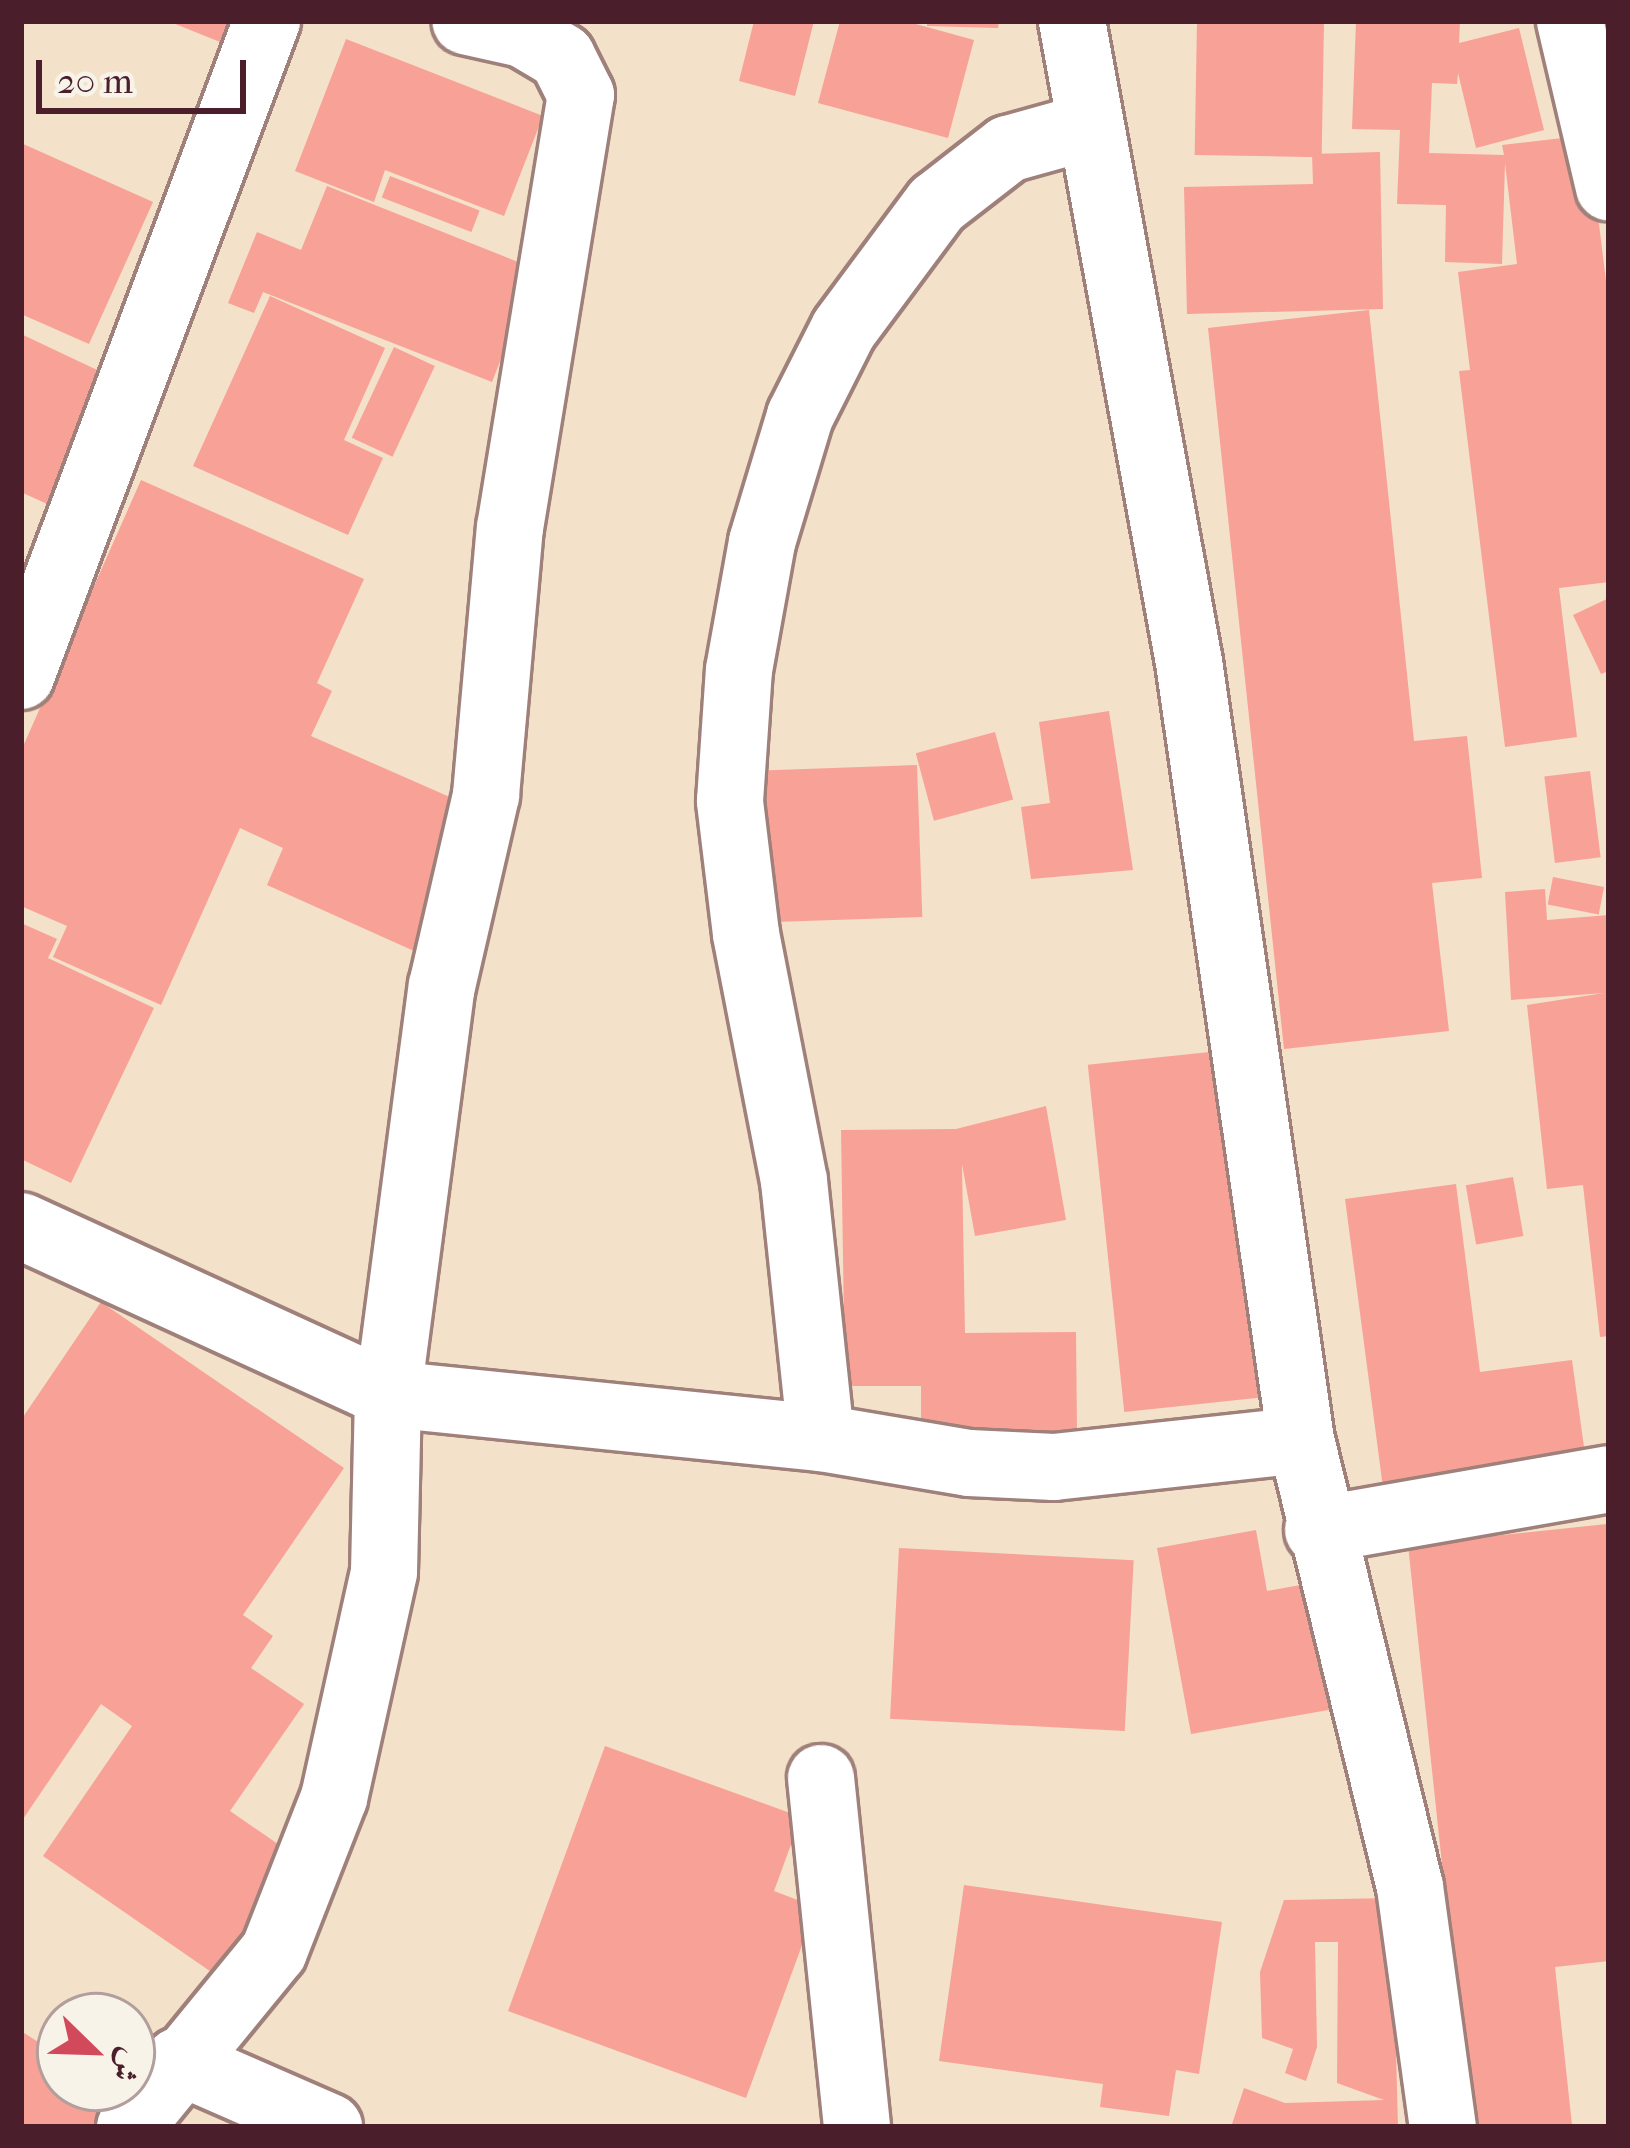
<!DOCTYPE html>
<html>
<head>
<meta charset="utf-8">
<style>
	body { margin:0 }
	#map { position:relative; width:1630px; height:2148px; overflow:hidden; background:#f4e1c9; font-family:"IM FELL French Canon",Amiri,serif }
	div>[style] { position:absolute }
	.building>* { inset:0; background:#f8a196; transform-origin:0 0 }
	.roads { filter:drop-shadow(3px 0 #9f807a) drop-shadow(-3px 0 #9f807a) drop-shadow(0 3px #9f807a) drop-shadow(0 -3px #9f807a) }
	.minor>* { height:66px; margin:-33px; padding:0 33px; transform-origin:33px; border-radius:33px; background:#fff }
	span { translate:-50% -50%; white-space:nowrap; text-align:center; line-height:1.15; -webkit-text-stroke:9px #f7f3e8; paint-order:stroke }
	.frame { position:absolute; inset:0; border:24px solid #4a1f2b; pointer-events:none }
	.north { position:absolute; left:36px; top:1992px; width:120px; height:120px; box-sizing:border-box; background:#f7f3e8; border:3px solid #b29e9c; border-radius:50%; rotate:113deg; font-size:33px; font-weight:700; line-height:48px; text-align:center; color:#4a1f2b }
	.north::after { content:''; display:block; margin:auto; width:42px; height:54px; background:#d1495b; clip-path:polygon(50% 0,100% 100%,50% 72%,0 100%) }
	.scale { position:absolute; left:36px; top:60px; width:210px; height:54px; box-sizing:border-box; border:6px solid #4a1f2b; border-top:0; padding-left:15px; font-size:36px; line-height:42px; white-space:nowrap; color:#4a1f2b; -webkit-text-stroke:9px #f7f3e8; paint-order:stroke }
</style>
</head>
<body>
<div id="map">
	<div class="building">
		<div style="clip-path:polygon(168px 21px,228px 21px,220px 42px)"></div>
		<div style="clip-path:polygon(754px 21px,814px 21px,795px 96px,739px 81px)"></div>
		<div style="clip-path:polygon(840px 21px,905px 21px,974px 40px,948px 138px,818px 103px)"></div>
		<div style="clip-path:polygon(927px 21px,999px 21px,998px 28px,927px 26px)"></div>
		<div style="left:1197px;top:21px;width:127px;height:134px;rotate:1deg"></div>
		<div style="clip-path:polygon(1356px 21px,1460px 21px,1459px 43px,1519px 28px,1544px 130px,1476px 148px,1458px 73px,1457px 84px,1432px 83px,1429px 153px,1504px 155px,1502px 145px,1588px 135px,1609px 305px,1609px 582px,1559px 588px,1577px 737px,1505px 747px,1459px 371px,1470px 370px,1458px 272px,1517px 264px,1505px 163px,1502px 264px,1445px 262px,1446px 205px,1397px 204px,1400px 130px,1352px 129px)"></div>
		<div style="clip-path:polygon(346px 39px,543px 116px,504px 216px,385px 170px,374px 202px,295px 171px)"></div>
		<div style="clip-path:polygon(21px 143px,153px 202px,89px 344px,21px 314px)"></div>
		<div style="clip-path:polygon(1380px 152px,1383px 309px,1187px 314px,1184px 187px,1313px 184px,1312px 154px)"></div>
		<div style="left:390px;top:176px;width:96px;height:23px;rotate:21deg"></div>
		<div style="clip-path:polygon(327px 186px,536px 269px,492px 382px,263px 292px,254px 313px,228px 303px,257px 232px,301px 250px)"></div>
		<div style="clip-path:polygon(270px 296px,385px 348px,344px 440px,383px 458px,348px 535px,193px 466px)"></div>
		<div style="clip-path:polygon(1369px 310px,1414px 741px,1467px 736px,1482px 878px,1432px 883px,1449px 1031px,1284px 1049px,1208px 328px)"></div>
		<div style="clip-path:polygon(21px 334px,131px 386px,71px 515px,21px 492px)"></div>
		<div style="left:394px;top:347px;width:45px;height:100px;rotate:25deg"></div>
		<div style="clip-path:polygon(141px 480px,364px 579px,317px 683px,332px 691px,311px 736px,477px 809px,414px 951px,267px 885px,283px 848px,240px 828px,161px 1005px,53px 957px,67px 926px,21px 906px,21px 751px)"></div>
		<div style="clip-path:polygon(1609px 598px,1609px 671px,1601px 674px,1573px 615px)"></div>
		<div style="clip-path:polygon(1109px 711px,1133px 870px,1031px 879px,1021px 807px,1050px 803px,1039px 722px)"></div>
		<div style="left:995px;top:732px;width:70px;height:82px;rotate:75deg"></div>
		<div style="left:917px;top:765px;width:152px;height:155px;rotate:88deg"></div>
		<div style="left:1590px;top:771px;width:87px;height:46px;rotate:83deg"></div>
		<div style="left:1553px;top:877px;width:52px;height:28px;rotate:11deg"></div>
		<div style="clip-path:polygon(1545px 889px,1547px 920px,1609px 915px,1609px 1336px,1600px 1337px,1583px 1185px,1547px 1189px,1527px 1005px,1604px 993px,1511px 1000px,1505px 892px)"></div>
		<div style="clip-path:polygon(21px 923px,57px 939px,48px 958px,154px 1008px,71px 1183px,21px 1159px)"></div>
		<div style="left:1229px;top:1050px;width:349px;height:142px;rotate:84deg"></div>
		<div style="clip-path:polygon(1046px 1106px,1066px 1220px,975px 1236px,962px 1164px,965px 1333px,1076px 1332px,1077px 1431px,921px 1434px,921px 1386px,845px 1386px,841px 1130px,956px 1129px)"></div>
		<div style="left:1513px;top:1177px;width:60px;height:48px;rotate:80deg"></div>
		<div style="clip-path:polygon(1456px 1184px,1480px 1372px,1572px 1360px,1588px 1476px,1385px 1503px,1345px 1199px)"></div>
		<div style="clip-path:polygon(101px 1302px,344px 1468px,243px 1615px,273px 1636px,251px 1668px,304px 1704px,230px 1811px,301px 1860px,220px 1978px,43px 1856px,132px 1726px,101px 1704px,21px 1822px,21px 1420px)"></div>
		<div style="clip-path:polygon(1607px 1524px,1609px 1961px,1555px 1967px,1572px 2125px,1470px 2127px,1408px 1545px)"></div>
		<div style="clip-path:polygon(1256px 1530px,1267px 1591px,1311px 1583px,1334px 1709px,1191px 1734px,1157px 1548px)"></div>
		<div style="left:899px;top:1548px;width:235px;height:171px;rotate:3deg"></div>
		<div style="clip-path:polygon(605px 1746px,801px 1817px,774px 1891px,816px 1907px,746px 2098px,508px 2011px)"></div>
		<div style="clip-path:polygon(964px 1885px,1222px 1922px,1199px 2074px,1176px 2070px,1169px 2116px,1100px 2107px,1103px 2084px,939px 2061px)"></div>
		<div style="clip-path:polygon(1392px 1898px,1398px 2127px,1231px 2127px,1244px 2088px,1285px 2103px,1384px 2100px,1337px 2083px,1338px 1942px,1315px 1942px,1317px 2047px,1306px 2081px,1285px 2073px,1293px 2049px,1262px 2038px,1260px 1972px,1284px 1900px)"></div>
		<div style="clip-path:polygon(21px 2031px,60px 2056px,60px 2088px,109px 2088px,125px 2098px,106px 2127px,21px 2127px)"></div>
	</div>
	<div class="roads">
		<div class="minor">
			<div style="left:1072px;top:21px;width:652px;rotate:79.66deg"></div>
			<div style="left:1189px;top:662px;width:786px;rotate:81.81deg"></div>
			<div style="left:1301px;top:1440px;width:460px;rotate:76.3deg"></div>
			<div style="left:1410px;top:1887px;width:242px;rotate:82.2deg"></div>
			<div style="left:1570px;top:21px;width:171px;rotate:76.8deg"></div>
			<div style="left:21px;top:676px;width:700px;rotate:-69.42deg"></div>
			<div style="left:21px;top:1226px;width:404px;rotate:24.6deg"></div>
			<div style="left:388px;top:1394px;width:435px;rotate:5.8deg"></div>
			<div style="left:821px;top:1438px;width:150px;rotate:9.6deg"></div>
			<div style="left:969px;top:1463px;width:85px;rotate:2.7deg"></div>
			<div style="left:1054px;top:1467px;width:248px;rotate:-6.2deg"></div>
			<div style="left:821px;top:1438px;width:258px;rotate:-96deg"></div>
			<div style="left:794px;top:1181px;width:252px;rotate:-101deg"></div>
			<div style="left:746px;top:934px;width:134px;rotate:-96.9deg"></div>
			<div style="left:730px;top:801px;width:131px;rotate:-86.1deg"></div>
			<div style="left:739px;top:670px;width:130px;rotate:-79.8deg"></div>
			<div style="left:762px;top:542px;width:132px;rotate:-73.2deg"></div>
			<div style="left:800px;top:416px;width:97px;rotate:-63.2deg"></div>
			<div style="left:844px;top:329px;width:156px;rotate:-53.4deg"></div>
			<div style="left:937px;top:204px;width:90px;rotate:-37.8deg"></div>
			<div style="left:1008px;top:149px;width:82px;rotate:-15.6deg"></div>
			<div style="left:1318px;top:1530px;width:295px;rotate:-9.9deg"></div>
			<div style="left:821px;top:1778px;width:351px;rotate:84.1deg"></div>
			<div style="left:178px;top:2061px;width:165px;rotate:23.6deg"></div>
			<div style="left:130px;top:2127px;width:227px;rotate:-50.7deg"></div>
			<div style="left:274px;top:1951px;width:164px;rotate:-68.6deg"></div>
			<div style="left:334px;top:1798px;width:231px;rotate:-77.5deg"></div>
			<div style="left:384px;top:1572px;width:178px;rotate:-88.7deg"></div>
			<div style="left:388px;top:1394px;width:412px;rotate:-82.5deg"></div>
			<div style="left:442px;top:986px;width:196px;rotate:-77deg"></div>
			<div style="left:486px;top:795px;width:268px;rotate:-84.9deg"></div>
			<div style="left:510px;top:528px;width:439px;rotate:-80.7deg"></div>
			<div style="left:581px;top:95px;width:42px;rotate:-116.6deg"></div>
			<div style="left:562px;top:57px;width:45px;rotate:-149.5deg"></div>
			<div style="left:523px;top:34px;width:59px;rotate:-167.4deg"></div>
		</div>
	</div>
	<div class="frame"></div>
	<div class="north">ش</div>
	<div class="scale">20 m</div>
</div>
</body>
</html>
